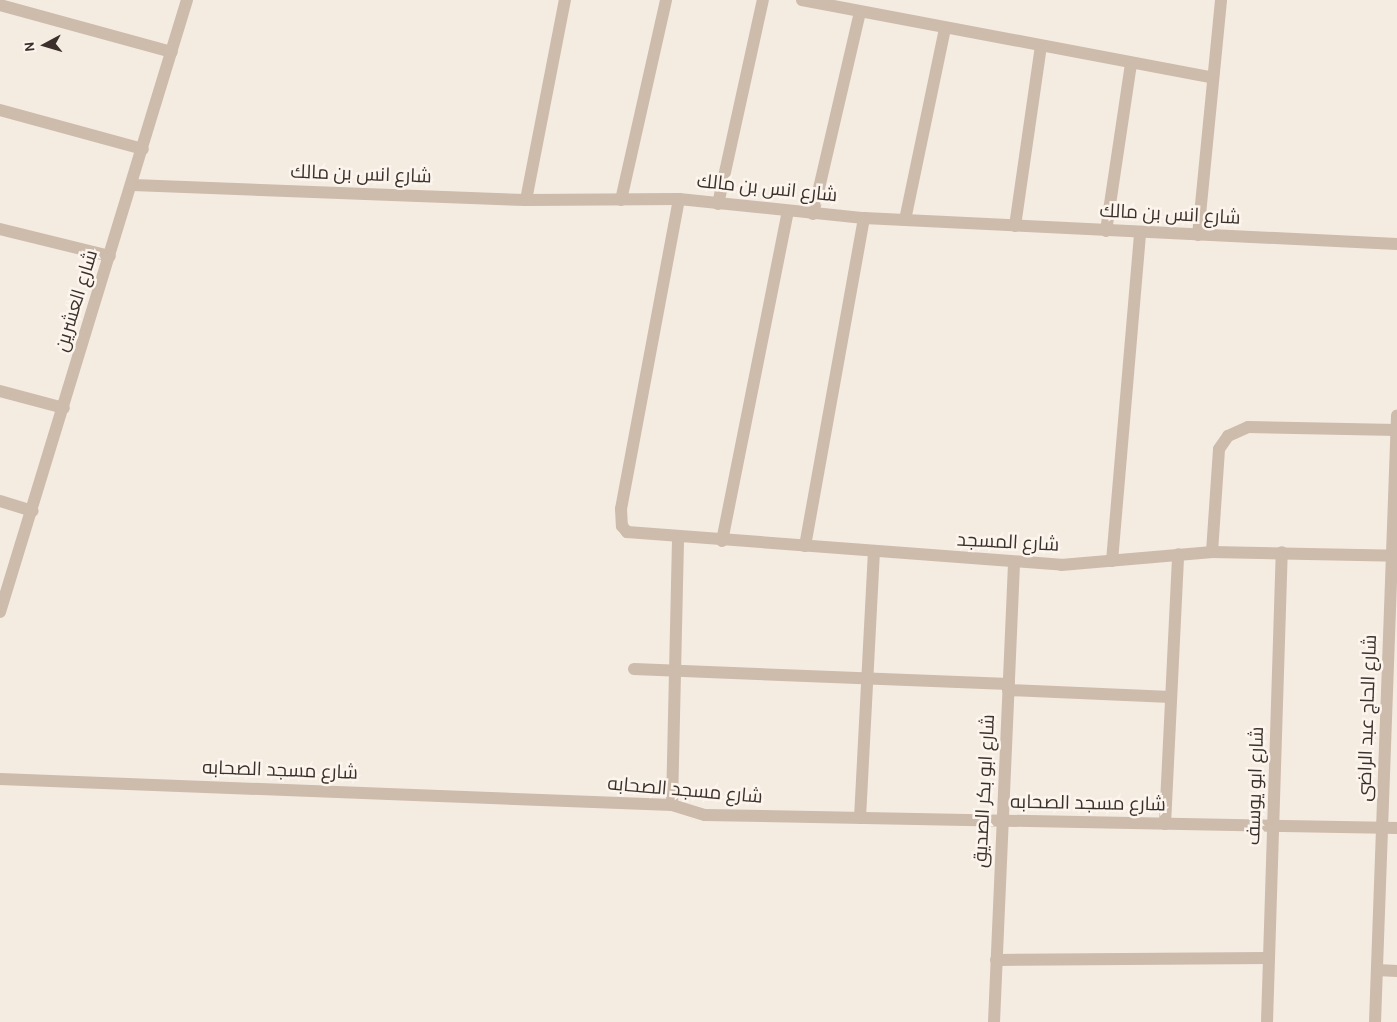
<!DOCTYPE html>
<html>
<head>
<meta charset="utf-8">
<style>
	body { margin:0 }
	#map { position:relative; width:1397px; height:1022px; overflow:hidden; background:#f4ebe1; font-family:Karla,Cairo,sans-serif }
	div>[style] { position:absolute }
	.street>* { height:12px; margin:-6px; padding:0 6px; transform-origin:6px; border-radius:6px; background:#cdbbac }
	span { translate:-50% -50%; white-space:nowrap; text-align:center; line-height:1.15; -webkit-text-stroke:5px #fbf5ee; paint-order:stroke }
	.street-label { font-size:19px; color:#3b302b }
	.north { position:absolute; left:20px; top:20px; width:50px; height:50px; -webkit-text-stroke:4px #fbf5ee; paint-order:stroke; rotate:264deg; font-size:14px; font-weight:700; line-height:20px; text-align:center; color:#3b302b }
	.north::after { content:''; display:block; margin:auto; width:18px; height:22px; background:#3b302b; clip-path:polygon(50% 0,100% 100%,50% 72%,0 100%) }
</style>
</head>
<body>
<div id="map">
	<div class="street">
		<div style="left:802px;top:0;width:418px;rotate:10.7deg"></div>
		<div style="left:0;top:5px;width:178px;rotate:15.3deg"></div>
		<div style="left:0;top:110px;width:148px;rotate:15.3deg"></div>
		<div style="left:133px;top:185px;width:393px;rotate:2.2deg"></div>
		<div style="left:526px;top:200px;width:153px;rotate:-0.4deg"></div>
		<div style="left:679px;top:199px;width:186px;rotate:5.9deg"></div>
		<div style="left:864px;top:218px;width:534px;rotate:2.79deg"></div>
		<div style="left:679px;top:199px;width:315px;rotate:100.6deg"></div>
		<div style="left:621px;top:509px;width:17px;rotate:87deg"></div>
		<div style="left:622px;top:526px;width:8px;rotate:50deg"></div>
		<div style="left:627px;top:532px;width:435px;rotate:4.3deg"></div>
		<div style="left:1061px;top:565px;width:152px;rotate:-4.9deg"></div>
		<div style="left:1212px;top:552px;width:185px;rotate:1.2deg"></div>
		<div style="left:526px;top:200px;width:204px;rotate:-79deg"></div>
		<div style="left:621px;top:200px;width:205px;rotate:-77.3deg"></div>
		<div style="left:718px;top:204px;width:209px;rotate:-77.6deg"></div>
		<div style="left:813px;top:214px;width:207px;rotate:-76.9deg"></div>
		<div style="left:905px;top:220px;width:196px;rotate:-78.2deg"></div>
		<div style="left:1015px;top:226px;width:182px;rotate:-81.8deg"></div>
		<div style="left:0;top:229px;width:113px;rotate:13.8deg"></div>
		<div style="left:1106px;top:231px;width:170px;rotate:-81.5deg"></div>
		<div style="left:1198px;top:235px;width:236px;rotate:-84.4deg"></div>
		<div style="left:0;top:391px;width:66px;rotate:14.9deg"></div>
		<div style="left:0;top:501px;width:34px;rotate:17deg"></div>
		<div style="left:722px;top:541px;width:336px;rotate:-78.7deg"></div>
		<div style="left:805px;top:546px;width:333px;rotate:-79.8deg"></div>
		<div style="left:1212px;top:552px;width:103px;rotate:-86.1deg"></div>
		<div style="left:1219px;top:449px;width:16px;rotate:-55deg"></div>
		<div style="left:1228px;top:436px;width:22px;rotate:-24deg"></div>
		<div style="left:1248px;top:427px;width:149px;rotate:1.2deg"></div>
		<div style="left:1112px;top:561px;width:330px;rotate:-85.1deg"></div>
		<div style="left:0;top:612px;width:640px;rotate:-73.01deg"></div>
		<div style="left:634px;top:669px;width:375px;rotate:2.3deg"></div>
		<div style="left:1008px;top:690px;width:163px;rotate:2.5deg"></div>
		<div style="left:0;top:779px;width:673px;rotate:2.22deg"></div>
		<div style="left:672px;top:805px;width:34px;rotate:17deg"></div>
		<div style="left:705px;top:815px;width:692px;rotate:1.08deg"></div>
		<div style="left:672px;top:805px;width:268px;rotate:-88.7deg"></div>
		<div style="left:860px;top:818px;width:265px;rotate:-87deg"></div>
		<div style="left:1165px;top:824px;width:270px;rotate:-87.2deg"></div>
		<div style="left:996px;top:960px;width:273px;rotate:-0.4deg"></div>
		<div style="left:1377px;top:970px;width:20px;rotate:3deg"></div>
		<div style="left:994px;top:1022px;width:459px;rotate:-87.5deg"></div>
		<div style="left:1267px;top:1022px;width:470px;rotate:-88.2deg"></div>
		<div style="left:1375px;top:1022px;width:607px;rotate:-87.92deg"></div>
	</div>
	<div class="street-label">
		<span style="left:361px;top:175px;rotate:2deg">شارع انس بن مالك</span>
		<span style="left:767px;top:189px;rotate:6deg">شارع انس بن مالك</span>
		<span style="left:1170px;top:215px;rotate:3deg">شارع انس بن مالك</span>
		<span style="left:77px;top:301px;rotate:-73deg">شارع العشرين</span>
		<span style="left:1008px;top:543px;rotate:3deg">شارع المسجد</span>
		<span style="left:1368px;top:718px;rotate:-88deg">شارع الحاج عبد الراضى</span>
		<span style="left:280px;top:771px;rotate:2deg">شارع مسجد الصحابه</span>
		<span style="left:1256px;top:786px;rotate:-88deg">شارع ابو يوسف</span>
		<span style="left:685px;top:791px;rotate:5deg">شارع مسجد الصحابه</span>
		<span style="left:985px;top:791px;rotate:-87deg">شارع ابو بكر الصديق</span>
		<span style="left:1088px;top:804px;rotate:1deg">شارع مسجد الصحابه</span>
	</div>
	<div class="north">N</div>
</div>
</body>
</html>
